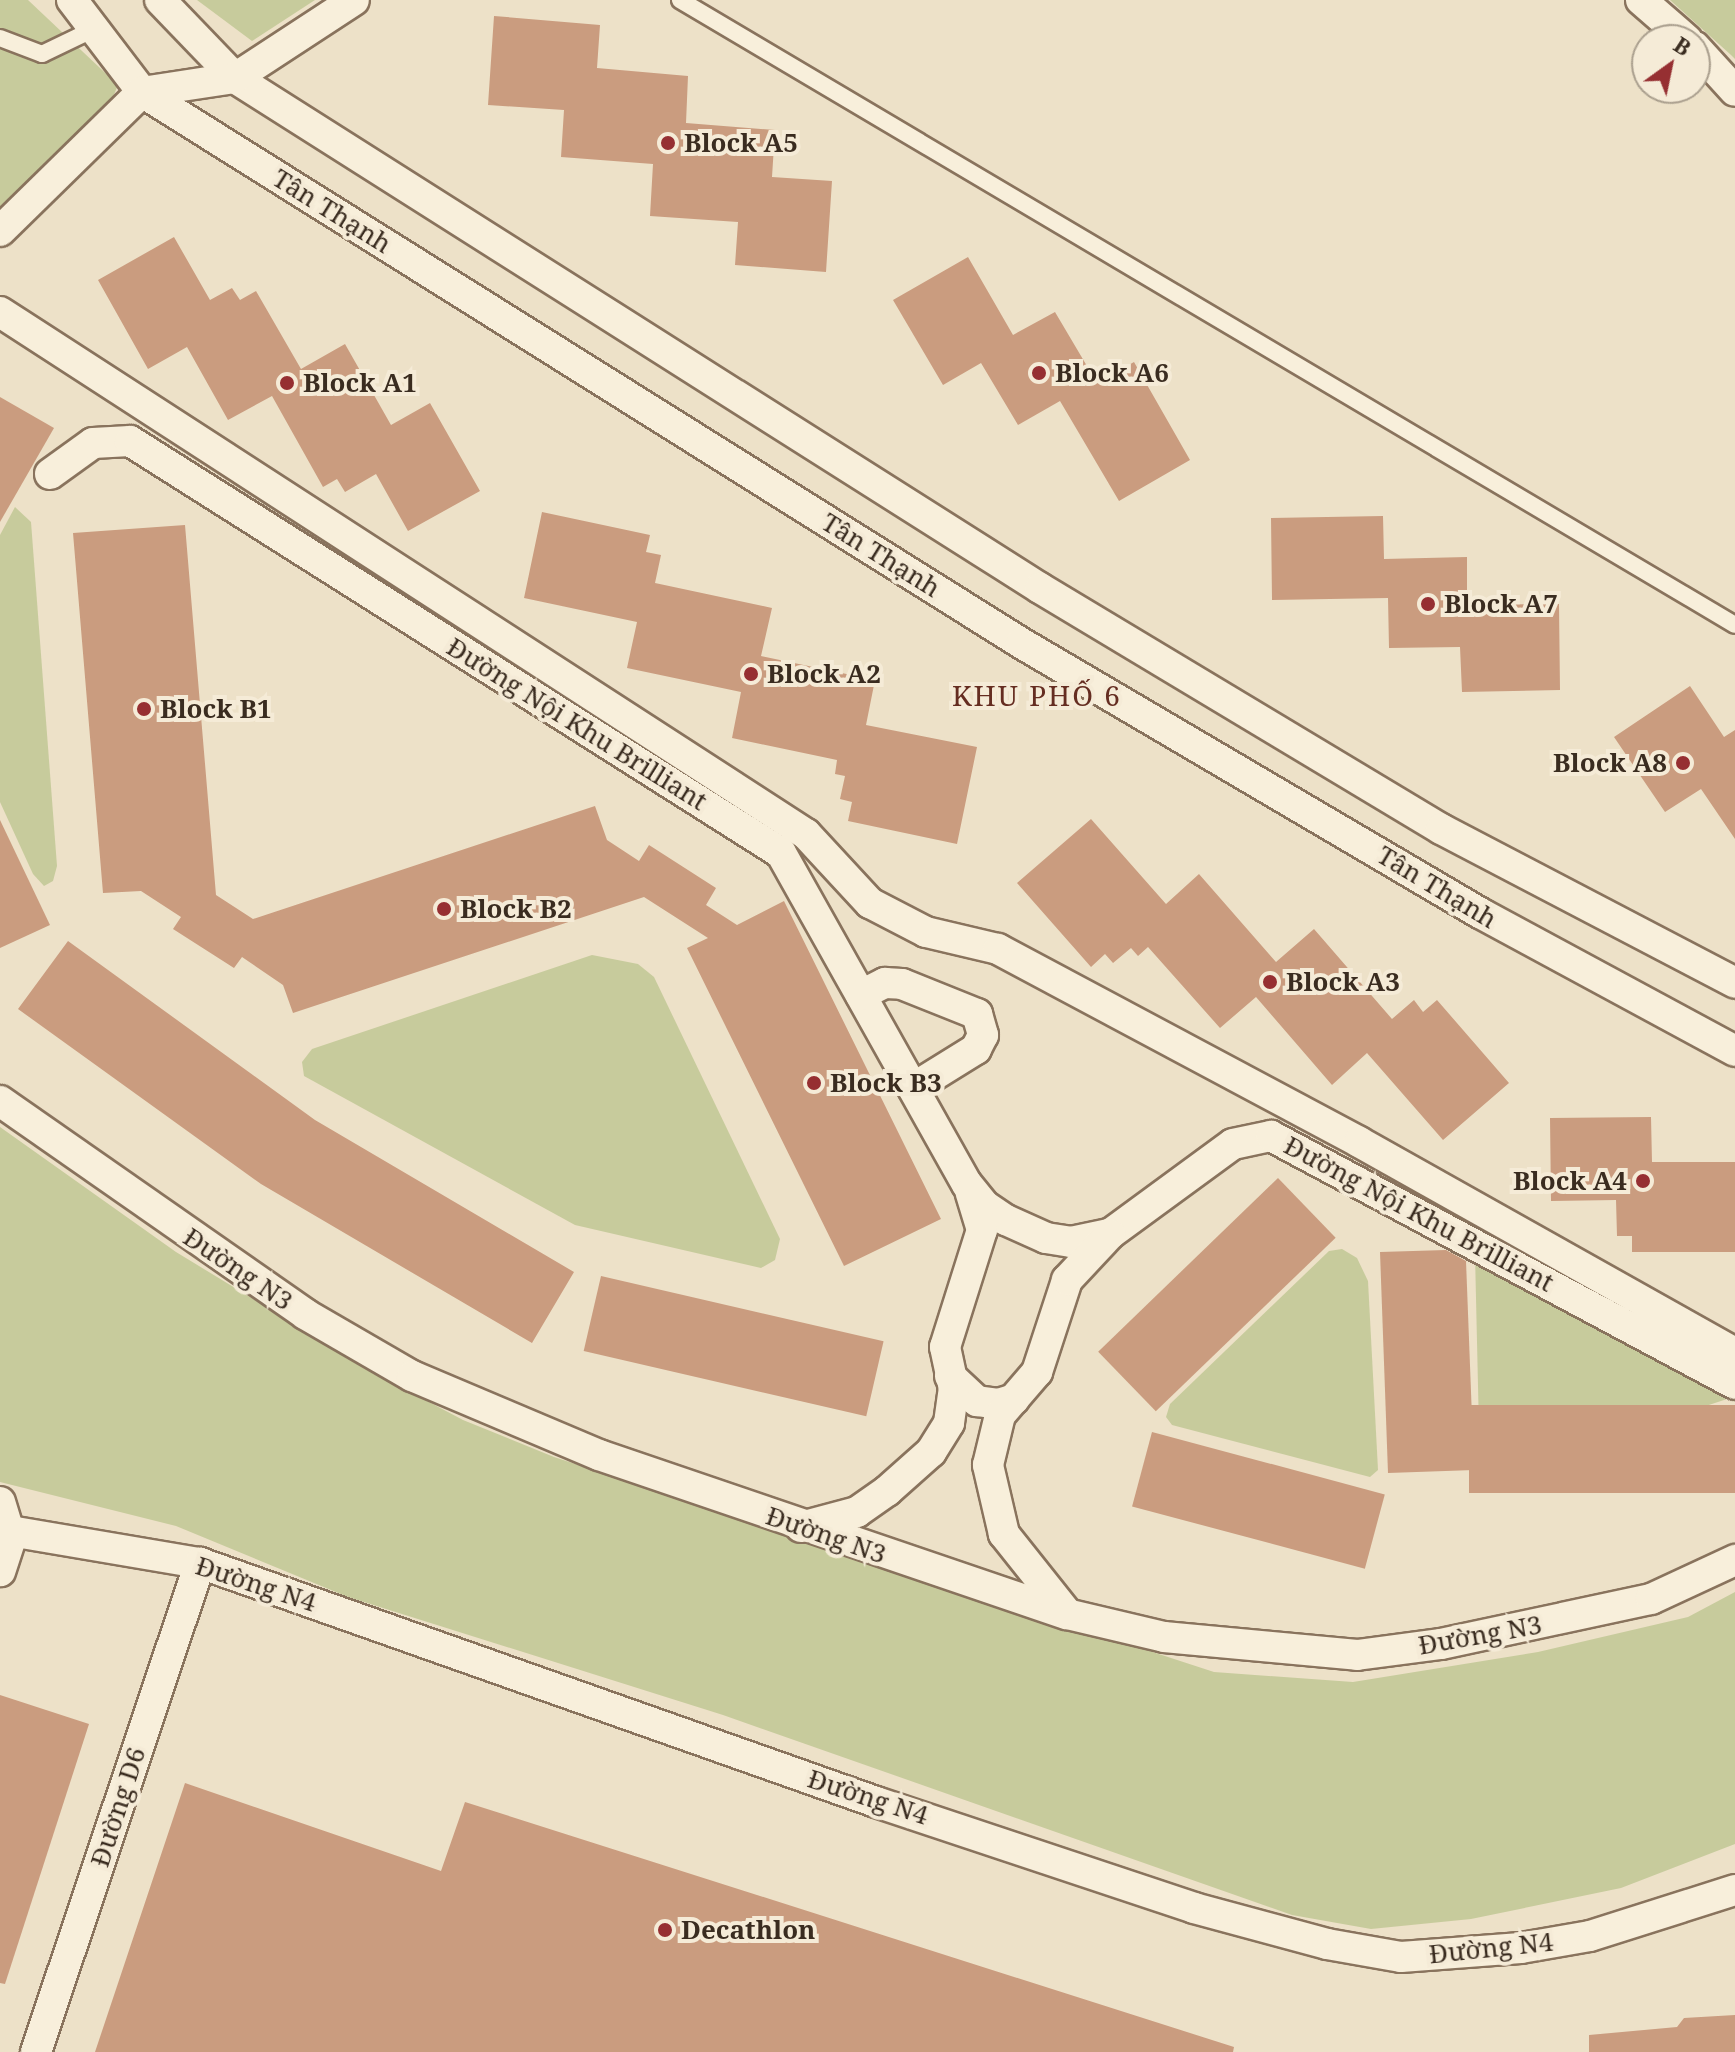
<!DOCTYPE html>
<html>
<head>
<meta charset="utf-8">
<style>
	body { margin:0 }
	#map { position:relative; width:1735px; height:2052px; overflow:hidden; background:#ede1c8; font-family:"Noto Serif",serif }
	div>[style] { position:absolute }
	.green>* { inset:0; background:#c7cb9c }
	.building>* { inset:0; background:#ca9c7f; transform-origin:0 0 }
	.roads { filter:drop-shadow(2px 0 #89735d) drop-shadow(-2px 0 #89735d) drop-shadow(0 2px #89735d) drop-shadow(0 -2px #89735d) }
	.service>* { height:16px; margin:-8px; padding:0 8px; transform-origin:8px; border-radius:8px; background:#f8efdb }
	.minor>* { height:30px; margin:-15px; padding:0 15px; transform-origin:15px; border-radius:15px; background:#f8efdb }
	.dots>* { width:22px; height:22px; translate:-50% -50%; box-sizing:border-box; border:4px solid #f5ebd7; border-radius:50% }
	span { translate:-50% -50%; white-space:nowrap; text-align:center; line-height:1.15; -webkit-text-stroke:8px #f5ebd7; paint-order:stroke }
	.poi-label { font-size:26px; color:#3a2c20; font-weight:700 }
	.left { translate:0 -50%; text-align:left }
	.right { translate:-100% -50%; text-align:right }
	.street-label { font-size:26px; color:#3a2c20 }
	.neighbourhood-label { font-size:28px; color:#652d21; letter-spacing:2px }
	.north { position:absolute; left:1631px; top:24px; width:80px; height:80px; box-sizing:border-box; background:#f5ebd7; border:2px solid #aa9f8e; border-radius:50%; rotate:33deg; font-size:22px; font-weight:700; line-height:32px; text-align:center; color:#3a2c20 }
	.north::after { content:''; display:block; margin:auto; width:28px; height:36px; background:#962f32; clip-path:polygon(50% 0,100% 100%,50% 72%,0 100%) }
</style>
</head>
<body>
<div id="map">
	<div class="green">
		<div style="clip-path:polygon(0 0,28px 0,118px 85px,108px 109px,70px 151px,0 209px)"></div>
		<div style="clip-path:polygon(197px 0,315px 0,252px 41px)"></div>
		<div style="clip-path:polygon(1670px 0,1735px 0,1735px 59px,1731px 55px)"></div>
		<div style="clip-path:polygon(15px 507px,31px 522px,57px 866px,53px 881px,44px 886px,33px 874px,0 802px,0 535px)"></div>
		<div style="clip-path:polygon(592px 955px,638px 964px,654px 977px,780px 1239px,775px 1260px,761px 1268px,575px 1225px,304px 1076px,302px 1062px,312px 1049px)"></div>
		<div style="clip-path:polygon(0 1127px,176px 1252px,378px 1375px,463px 1420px,554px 1457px,1214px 1672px,1353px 1682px,1538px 1652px,1688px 1617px,1735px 1592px,1735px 1844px,1621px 1888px,1471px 1919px,1371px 1929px,1292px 1915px,723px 1715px,348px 1597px,176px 1526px,0 1482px)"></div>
		<div style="clip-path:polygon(1342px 1249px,1357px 1258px,1368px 1281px,1378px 1470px,1370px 1477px,1172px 1425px,1166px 1417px,1170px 1404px,1329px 1251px)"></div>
		<div style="clip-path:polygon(1475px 1254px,1725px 1392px,1727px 1399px,1491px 1477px,1480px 1473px)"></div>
	</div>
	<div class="building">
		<div style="clip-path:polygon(494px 16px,600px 25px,597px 68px,688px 76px,686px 123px,775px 130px,772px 177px,832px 181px,826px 272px,735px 265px,738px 222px,650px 216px,653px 164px,561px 157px,564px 110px,488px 105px)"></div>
		<div style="clip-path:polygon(174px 237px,210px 300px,232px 288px,240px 300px,256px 291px,301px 369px,345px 344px,391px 425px,430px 403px,480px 491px,408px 531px,376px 474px,345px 492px,337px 479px,323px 487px,272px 396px,228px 420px,187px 347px,148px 369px,98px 280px)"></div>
		<div style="clip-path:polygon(968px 257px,1013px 335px,1055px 312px,1097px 383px,1134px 362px,1190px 460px,1119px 501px,1060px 401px,1018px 425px,981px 363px,943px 385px,893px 300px)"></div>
		<div style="clip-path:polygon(0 397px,54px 428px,0 522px)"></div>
		<div style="clip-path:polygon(542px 512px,650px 535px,646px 552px,661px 555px,655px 583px,772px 608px,761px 656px,875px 680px,866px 725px,977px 747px,957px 844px,848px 821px,852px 802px,840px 799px,845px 776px,835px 774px,837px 760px,732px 738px,741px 692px,627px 668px,637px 622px,524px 598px)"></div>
		<div style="clip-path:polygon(1383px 516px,1384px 559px,1467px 557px,1467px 605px,1559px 604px,1560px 690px,1462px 692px,1460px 647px,1389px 648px,1388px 598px,1272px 600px,1271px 518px)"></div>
		<div style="clip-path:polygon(185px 525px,216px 895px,253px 919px,595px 806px,607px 840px,639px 861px,649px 845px,716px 888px,706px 905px,737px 925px,784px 901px,941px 1219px,844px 1266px,687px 948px,708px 938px,644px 897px,293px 1013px,283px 985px,242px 957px,234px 968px,173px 929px,181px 917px,141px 891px,103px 893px,73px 533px)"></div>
		<div style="clip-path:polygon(1690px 686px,1724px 737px,1735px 730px,1735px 839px,1701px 789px,1665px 812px,1614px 737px)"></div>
		<div style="clip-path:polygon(1091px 819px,1166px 904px,1199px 874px,1276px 962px,1314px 929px,1392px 1019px,1414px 1000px,1423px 1012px,1437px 1000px,1509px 1083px,1443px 1140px,1367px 1053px,1332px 1085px,1256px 997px,1220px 1028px,1148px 947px,1138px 956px,1131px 948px,1113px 963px,1105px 954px,1091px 967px,1017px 883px)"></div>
		<div style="clip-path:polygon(0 820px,50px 925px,0 948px)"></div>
		<div style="clip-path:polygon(68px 941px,315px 1120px,574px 1272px,532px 1343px,261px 1184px,18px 1009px)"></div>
		<div style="clip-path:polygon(1651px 1117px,1652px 1162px,1735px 1162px,1735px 1252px,1632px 1252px,1632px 1236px,1617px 1236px,1616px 1200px,1551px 1201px,1550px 1118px)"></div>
		<div style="left:1278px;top:1178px;width:83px;height:250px;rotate:46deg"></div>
		<div style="clip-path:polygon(1446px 1250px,1466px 1261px,1474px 1470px,1388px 1473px,1380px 1252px)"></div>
		<div style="left:601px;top:1276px;width:290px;height:77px;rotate:13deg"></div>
		<div style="left:1735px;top:1405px;width:88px;height:266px;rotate:90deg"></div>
		<div style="left:1152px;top:1432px;width:241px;height:77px;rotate:15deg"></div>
		<div style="clip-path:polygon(0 1695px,89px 1724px,5px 1984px,0 1983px)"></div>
		<div style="clip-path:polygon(185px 1783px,441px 1871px,465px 1802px,1234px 2047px,1233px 2052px,95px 2052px)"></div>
		<div style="clip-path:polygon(1735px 2015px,1735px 2052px,1589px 2052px,1589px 2035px,1677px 2027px,1684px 2018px)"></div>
	</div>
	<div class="roads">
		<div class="service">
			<div style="left:680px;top:0;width:1226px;rotate:30.64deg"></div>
			<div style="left:0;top:38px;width:45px;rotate:20.9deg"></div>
			<div style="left:42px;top:54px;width:60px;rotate:-25.7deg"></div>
		</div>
		<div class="minor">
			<div style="left:72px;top:0;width:116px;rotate:52.7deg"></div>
			<div style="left:142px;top:92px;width:1037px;rotate:32.08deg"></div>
			<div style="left:1021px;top:643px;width:533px;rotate:30.47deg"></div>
			<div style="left:1480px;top:913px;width:290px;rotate:28.4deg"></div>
			<div style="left:160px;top:0;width:108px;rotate:46.1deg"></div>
			<div style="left:235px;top:78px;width:953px;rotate:32.36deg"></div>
			<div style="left:1040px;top:588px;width:468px;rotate:31deg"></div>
			<div style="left:1441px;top:829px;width:332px;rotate:27.6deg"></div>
			<div style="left:1641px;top:0;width:61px;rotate:41deg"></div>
			<div style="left:1695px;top:47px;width:59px;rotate:47.7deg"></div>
			<div style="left:0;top:231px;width:199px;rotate:-44.4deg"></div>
			<div style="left:142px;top:92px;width:94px;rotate:-8.6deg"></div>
			<div style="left:235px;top:78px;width:142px;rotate:-33.2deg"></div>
			<div style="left:0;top:312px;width:960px;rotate:32.93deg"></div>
			<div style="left:806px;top:834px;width:94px;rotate:47.2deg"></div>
			<div style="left:870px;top:903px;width:63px;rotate:27.4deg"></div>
			<div style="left:926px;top:932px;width:74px;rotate:13.3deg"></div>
			<div style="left:998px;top:949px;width:409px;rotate:28.1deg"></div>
			<div style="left:1359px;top:1142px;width:431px;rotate:29.3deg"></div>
			<div style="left:50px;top:474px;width:53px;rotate:-35.8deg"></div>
			<div style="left:93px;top:443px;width:37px;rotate:-3deg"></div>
			<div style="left:130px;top:441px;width:770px;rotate:32.33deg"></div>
			<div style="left:781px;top:853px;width:380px;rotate:60.7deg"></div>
			<div style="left:967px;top:1184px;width:28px;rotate:51deg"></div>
			<div style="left:985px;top:1206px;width:25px;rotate:34deg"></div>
			<div style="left:1006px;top:1220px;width:44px;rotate:24.2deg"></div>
			<div style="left:1046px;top:1238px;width:25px;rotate:9deg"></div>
			<div style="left:1071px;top:1242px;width:40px;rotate:-12deg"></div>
			<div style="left:1110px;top:1234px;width:152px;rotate:-36.2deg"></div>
			<div style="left:1233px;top:1144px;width:39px;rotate:-12deg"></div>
			<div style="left:1271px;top:1136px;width:526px;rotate:28.12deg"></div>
			<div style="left:861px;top:995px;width:27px;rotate:-27deg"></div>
			<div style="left:885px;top:983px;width:17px;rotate:3deg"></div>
			<div style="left:902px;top:984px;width:81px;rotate:21.8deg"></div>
			<div style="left:977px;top:1014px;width:22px;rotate:74deg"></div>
			<div style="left:983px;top:1035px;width:16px;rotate:117deg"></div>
			<div style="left:976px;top:1049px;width:74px;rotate:148.2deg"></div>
			<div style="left:0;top:1101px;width:372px;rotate:34.9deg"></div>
			<div style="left:305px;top:1314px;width:124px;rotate:30.1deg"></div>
			<div style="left:412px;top:1376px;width:203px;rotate:22.9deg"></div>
			<div style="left:599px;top:1455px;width:494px;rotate:18.8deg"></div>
			<div style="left:1067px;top:1614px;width:100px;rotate:13.3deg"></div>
			<div style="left:1164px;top:1637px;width:194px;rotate:5.3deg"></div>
			<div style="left:1357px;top:1655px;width:85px;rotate:-7.5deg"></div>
			<div style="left:1441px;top:1644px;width:215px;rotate:-12.1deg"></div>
			<div style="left:1651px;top:1599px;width:93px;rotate:-24.9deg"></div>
			<div style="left:950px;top:1376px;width:37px;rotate:43deg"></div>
			<div style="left:977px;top:1401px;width:21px;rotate:8deg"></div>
			<div style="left:998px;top:1404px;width:17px;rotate:-17deg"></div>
			<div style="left:0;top:1502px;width:38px;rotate:73deg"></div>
			<div style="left:11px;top:1538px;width:35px;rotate:108deg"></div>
			<div style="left:801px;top:1527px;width:58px;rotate:-15deg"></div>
			<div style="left:857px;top:1512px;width:37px;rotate:-35deg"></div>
			<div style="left:887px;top:1491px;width:59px;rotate:-41.6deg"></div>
			<div style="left:931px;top:1452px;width:34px;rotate:-58deg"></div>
			<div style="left:949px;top:1423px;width:34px;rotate:-82deg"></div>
			<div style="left:954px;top:1389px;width:43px;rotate:-102.1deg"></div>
			<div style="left:945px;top:1347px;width:123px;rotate:-72.5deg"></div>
			<div style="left:982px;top:1230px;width:39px;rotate:-107deg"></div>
			<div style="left:10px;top:1531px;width:193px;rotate:9.6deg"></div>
			<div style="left:200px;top:1563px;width:717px;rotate:19.47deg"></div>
			<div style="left:876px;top:1802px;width:335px;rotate:18.4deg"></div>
			<div style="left:1194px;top:1908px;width:138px;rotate:15.1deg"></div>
			<div style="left:1327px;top:1944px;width:75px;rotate:10deg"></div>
			<div style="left:1401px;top:1957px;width:120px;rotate:-4.3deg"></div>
			<div style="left:1521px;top:1948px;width:70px;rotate:-9.9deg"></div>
			<div style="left:1590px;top:1936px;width:152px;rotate:-17.6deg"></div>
			<div style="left:1066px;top:1612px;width:100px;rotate:-128.5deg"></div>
			<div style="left:1004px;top:1534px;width:71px;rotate:-103.1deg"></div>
			<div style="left:988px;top:1465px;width:51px;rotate:-76.5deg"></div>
			<div style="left:1000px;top:1415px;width:57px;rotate:-49.3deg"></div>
			<div style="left:1037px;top:1372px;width:97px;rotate:-71.9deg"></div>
			<div style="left:1067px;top:1280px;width:63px;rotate:-46.9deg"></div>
			<div style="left:36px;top:2052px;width:516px;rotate:-71.46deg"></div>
		</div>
	</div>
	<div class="dots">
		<div style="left:668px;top:143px;background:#962f32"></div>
		<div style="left:1039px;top:373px;background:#962f32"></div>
		<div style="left:287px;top:383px;background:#962f32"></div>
		<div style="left:1428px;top:604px;background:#962f32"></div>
		<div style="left:751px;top:674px;background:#962f32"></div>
		<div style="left:144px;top:709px;background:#962f32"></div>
		<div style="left:1683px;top:763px;background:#962f32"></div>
		<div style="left:444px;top:909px;background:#962f32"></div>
		<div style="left:1270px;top:982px;background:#962f32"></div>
		<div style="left:814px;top:1083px;background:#962f32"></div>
		<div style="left:1643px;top:1181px;background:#962f32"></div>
		<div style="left:665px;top:1930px;background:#962f32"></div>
	</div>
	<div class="poi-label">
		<span class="left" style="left:684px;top:143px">Block A5</span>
		<span class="left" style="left:1055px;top:373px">Block A6</span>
		<span class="left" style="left:303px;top:383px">Block A1</span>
		<span class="left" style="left:1444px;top:604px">Block A7</span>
		<span class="left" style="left:767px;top:674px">Block A2</span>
		<span class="left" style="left:160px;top:709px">Block B1</span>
		<span class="right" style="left:1667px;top:763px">Block A8</span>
		<span class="left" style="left:460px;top:909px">Block B2</span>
		<span class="left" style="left:1286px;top:982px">Block A3</span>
		<span class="left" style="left:830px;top:1083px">Block B3</span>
		<span class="right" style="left:1627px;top:1181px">Block A4</span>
		<span class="left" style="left:681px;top:1930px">Decathlon</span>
	</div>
	<div class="street-label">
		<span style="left:332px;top:211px;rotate:32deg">Tân Thạnh</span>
		<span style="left:881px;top:555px;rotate:32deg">Tân Thạnh</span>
		<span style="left:577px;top:724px;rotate:32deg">Đường Nội Khu Brilliant</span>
		<span style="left:1437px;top:887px;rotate:31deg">Tân Thạnh</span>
		<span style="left:1419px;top:1214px;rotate:28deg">Đường Nội Khu Brilliant</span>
		<span style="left:238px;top:1269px;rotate:34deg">Đường N3</span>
		<span style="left:826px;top:1535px;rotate:19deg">Đường N3</span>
		<span style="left:256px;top:1584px;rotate:18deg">Đường N4</span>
		<span style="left:1480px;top:1635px;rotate:-10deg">Đường N3</span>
		<span style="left:868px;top:1797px;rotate:18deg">Đường N4</span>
		<span style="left:118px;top:1807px;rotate:-72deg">Đường D6</span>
		<span style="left:1491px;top:1948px;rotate:-6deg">Đường N4</span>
	</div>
	<div class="neighbourhood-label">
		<span style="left:1037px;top:695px">KHU PHỐ 6</span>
	</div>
	<div class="north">B</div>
</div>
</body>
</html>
